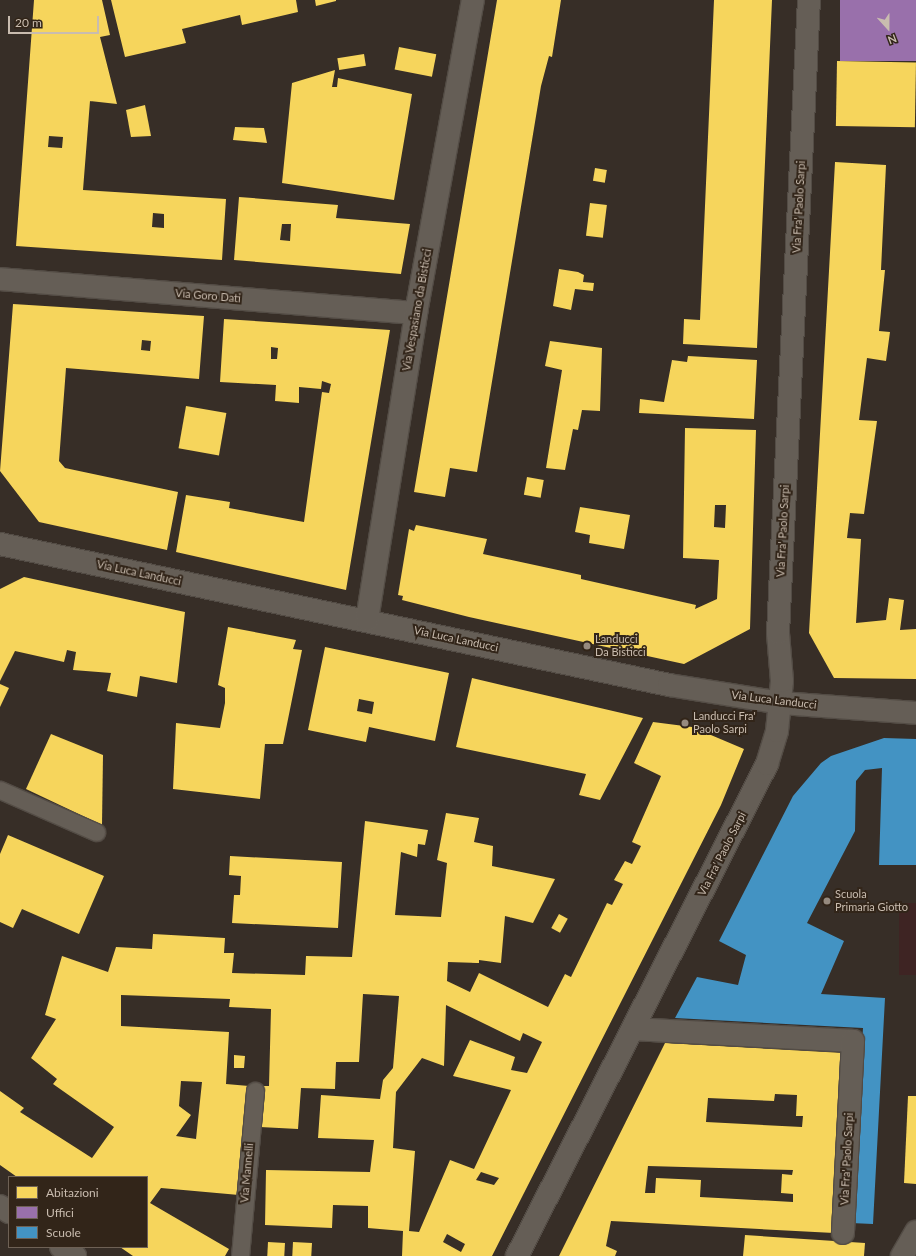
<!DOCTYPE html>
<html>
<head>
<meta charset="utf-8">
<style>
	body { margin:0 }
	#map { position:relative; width:916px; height:1256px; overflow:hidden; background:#372e27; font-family:Lato,sans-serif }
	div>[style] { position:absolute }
	.green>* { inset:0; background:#3e2423; transform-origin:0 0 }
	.homes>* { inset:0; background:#f6d55c; transform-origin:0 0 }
	.offices>* { inset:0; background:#9970ab; transform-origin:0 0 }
	.schools>* { inset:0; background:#4393c3 }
	.roads { filter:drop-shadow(1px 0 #534c45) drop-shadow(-1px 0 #534c45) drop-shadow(0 1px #534c45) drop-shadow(0 -1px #534c45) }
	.service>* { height:17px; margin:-8.5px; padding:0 8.5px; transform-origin:8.5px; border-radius:8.5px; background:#655e56 }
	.minor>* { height:22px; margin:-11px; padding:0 11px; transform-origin:11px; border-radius:11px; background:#655e56 }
	.dots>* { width:11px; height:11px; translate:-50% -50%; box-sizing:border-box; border:2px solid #322519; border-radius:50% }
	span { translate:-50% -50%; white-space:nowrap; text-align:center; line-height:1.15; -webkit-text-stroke:4px #322519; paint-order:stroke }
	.street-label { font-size:11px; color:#c9bcaf }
	.poi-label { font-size:11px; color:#c9bcaf }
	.left { translate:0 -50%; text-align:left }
	.legend { position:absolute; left:8px; top:1176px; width:140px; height:72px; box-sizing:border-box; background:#322519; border:1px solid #6e6155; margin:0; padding:5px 7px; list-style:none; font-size:12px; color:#c9bcaf }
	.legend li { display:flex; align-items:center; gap:8px; height:20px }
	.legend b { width:20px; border:1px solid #6e6155 }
	.north { position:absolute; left:868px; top:8px; width:40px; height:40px; -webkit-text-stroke:3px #322519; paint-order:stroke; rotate:159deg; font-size:11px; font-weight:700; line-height:16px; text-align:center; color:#c9bcaf }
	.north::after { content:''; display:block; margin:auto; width:14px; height:18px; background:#c9bcaf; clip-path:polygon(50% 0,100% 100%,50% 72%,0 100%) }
	.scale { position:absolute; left:8px; top:16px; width:91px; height:18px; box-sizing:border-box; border:2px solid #c9bcaf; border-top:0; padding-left:5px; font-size:12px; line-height:14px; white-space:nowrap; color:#c9bcaf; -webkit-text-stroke:3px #322519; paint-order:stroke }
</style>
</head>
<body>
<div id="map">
	<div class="green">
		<div style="left:899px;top:903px;width:17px;height:72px"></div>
	</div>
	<div class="homes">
		<div style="clip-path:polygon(evenodd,34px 0,102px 0,110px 35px,100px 37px,117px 104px,90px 101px,83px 190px,226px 199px,222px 260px,16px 246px,34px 0,49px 136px,63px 137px,62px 148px,48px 147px,49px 136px,34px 0,153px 213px,164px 214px,164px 228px,152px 227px,153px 213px)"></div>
		<div style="clip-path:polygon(111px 0,296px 0,298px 12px,242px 25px,240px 15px,182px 29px,186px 43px,125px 57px)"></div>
		<div style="clip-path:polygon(315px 0,336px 0,336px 1px,316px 6px)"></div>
		<div style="clip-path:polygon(497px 0,561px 0,552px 57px,549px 56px,541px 86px,477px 472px,450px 468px,445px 497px,414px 492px)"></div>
		<div style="clip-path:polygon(714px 0,772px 0,757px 348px,683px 344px,684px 319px,700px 320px)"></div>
		<div style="left:399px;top:47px;width:38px;height:23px;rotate:11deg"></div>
		<div style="left:364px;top:54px;width:12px;height:27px;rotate:81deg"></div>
		<div style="left:837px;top:61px;width:79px;height:65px;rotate:1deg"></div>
		<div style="clip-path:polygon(335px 70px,332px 87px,337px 87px,338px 78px,412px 94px,394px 200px,282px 183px,292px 83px)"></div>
		<div style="clip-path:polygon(145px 105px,151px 136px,131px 137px,126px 110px)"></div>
		<div style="clip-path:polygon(235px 127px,264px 128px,267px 143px,233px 140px)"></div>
		<div style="clip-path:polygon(835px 162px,886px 165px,881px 270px,885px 270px,879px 331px,890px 332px,886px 361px,867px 358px,859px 420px,877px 421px,864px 514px,850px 513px,847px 538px,861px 539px,856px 623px,886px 620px,889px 598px,904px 600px,900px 630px,916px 629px,916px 679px,834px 678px,809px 633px)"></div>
		<div style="left:595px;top:168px;width:12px;height:13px;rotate:9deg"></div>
		<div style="clip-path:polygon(evenodd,239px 197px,338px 205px,336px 218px,410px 224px,401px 274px,234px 260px,239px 197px,282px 224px,291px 224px,290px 241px,280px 240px,282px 224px)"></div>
		<div style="left:590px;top:203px;width:17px;height:33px;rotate:7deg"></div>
		<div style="clip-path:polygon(559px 269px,578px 272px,584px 275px,583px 282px,594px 283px,593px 291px,575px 289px,571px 310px,553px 306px)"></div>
		<div style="clip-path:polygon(evenodd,13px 304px,204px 316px,199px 379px,66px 368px,59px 461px,65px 468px,178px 492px,167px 550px,39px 522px,0 471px,13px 304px,142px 340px,151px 341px,150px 351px,141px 350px,142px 340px)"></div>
		<div style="clip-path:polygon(evenodd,224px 319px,390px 330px,346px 590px,176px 552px,186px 495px,230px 502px,229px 508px,304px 522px,322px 392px,329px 393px,331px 384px,322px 381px,321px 389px,299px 387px,299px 403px,275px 401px,276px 385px,220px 382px,224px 319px,271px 347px,278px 348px,277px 359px,271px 359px,271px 347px)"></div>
		<div style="clip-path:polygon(550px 341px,602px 348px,600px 411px,582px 410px,578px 430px,573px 429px,565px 470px,546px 468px,562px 370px,545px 366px)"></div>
		<div style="clip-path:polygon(688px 356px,757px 360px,754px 419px,639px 413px,640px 399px,664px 402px,672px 360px,687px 362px)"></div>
		<div style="left:186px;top:406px;width:41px;height:43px;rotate:10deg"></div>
		<div style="clip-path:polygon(evenodd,685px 428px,756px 430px,750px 629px,684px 664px,469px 617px,402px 600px,403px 596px,398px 595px,409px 529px,414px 531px,416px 525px,487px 539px,483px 554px,581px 575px,581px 579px,696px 605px,695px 609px,717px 599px,719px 560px,683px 558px,685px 428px,715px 505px,726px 505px,725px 528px,714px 527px,715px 505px)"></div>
		<div style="left:527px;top:477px;width:17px;height:18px;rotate:10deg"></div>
		<div style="clip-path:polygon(580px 507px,630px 515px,624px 549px,589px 543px,590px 535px,575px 532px)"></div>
		<div style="clip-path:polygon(24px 577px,185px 612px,177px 683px,140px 676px,137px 697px,107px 691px,111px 673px,73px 670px,76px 652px,67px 650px,64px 662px,15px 651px,0 681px,0 589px)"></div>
		<div style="clip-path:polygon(228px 627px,296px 640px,293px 649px,302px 650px,283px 744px,265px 744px,260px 799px,173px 789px,176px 723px,220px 728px,225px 703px,225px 688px,218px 685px)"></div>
		<div style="clip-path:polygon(evenodd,325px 647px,449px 673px,435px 741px,369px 727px,366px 742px,308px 730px,325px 647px,359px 699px,374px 702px,372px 714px,357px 711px,359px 699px)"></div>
		<div style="clip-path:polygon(472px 678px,643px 718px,600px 800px,579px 795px,586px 774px,456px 747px)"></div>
		<div style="clip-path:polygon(0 684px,9px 688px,0 707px)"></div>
		<div style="clip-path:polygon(evenodd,653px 722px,692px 727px,744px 749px,721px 805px,492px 1256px,402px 1256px,403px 1231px,368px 1228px,368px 1206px,333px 1205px,332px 1228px,265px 1225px,266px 1170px,370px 1172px,374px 1140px,318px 1138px,321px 1095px,380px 1099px,383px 1080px,393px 1068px,399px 996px,363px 994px,359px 1062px,336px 1062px,335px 1089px,301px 1088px,298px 1129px,260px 1127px,261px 1086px,269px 1086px,271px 1009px,229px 1007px,230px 999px,121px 995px,121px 1026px,229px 1032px,226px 1084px,249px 1086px,239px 1195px,161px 1188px,150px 1203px,229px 1249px,225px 1256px,133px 1256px,120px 1247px,147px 1247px,147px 1177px,17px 1177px,0 1165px,0 1091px,24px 1108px,20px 1112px,92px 1158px,114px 1127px,53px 1084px,57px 1079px,31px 1058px,56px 1019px,45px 1015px,62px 956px,108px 972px,116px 947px,152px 949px,153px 934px,225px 938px,224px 953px,234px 953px,232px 973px,305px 975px,306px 956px,352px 957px,365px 821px,428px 830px,425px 845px,418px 844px,417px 857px,401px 852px,395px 915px,441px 917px,447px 863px,437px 860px,446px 813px,479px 818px,474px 842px,493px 846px,492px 866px,555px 879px,533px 923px,505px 916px,501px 963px,479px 960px,479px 963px,448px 962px,447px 981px,470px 992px,479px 973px,548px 1007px,565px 974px,571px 977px,607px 903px,612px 905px,623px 884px,614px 880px,625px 861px,632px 864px,641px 846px,632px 842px,661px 776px,634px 763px,653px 722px,446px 1005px,520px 1041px,523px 1033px,542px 1042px,527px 1073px,511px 1070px,515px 1057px,470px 1040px,453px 1076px,511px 1090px,474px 1169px,450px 1160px,419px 1232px,409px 1231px,415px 1151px,393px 1148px,396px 1092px,422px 1058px,444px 1066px,446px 1005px,653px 722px,181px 1081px,202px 1082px,196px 1139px,176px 1136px,191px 1115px,179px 1106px,181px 1081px,653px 722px,481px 1172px,499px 1178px,494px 1185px,476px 1180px,481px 1172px,653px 722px,447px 1234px,465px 1244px,461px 1252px,443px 1242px,447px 1234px)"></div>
		<div style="clip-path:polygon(51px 734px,103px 755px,102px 825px,26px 789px)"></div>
		<div style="clip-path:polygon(8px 835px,104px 876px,79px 934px,22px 909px,13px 928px,0 922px,0 854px)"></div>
		<div style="clip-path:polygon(230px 856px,342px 862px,338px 928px,232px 923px,234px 895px,240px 895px,241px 876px,229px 875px)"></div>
		<div style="left:559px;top:914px;width:10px;height:16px;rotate:29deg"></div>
		<div style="clip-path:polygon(evenodd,665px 1043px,844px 1053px,834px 1233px,611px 1221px,606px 1246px,617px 1251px,615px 1256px,559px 1256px,665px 1043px,775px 1094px,797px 1095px,796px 1116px,803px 1116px,802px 1127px,706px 1122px,708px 1098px,774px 1101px,775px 1094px,665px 1043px,648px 1166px,793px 1170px,792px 1175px,782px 1174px,781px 1193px,793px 1194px,793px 1202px,700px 1197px,701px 1180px,656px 1178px,655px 1193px,645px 1193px,648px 1166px)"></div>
		<div style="clip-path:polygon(234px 1055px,245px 1056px,244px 1068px,234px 1068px)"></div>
		<div style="clip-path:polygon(908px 1096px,916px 1096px,916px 1184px,904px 1183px)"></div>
		<div style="clip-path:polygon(745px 1235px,865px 1243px,864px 1256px,743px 1256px)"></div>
		<div style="left:268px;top:1242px;width:17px;height:14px;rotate:3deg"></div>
		<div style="left:293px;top:1242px;width:19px;height:14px;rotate:3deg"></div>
	</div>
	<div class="offices">
		<div style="left:840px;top:0;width:76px;height:61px"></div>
	</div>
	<div class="schools">
		<div style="clip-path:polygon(884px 738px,916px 739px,916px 865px,879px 865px,882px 768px,865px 770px,856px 781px,855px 831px,807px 923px,844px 941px,821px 994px,885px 998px,873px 1224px,851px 1223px,863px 1028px,675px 1018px,697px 977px,738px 985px,746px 955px,719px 941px,793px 796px,821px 763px,831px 756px)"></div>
	</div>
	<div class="roads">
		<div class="service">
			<div style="left:0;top:790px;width:105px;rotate:23.6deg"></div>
			<div style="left:240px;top:1256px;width:166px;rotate:-84.8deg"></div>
		</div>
		<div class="minor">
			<div style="left:0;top:279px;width:417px;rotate:4.7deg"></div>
			<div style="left:0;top:544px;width:684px;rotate:11.9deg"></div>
			<div style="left:669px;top:685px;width:113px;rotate:9.1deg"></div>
			<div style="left:781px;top:703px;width:135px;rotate:4.2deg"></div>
			<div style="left:367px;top:620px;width:311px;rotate:-80.9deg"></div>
			<div style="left:416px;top:313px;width:318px;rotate:-79.7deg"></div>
			<div style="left:634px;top:1029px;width:219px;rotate:3.1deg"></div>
			<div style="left:853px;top:1041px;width:192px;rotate:93deg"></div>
			<div style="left:0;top:1206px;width:11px;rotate:34deg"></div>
			<div style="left:61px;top:1247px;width:17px;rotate:33deg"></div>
			<div style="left:517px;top:1256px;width:552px;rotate:-63.06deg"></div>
			<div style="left:767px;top:764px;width:34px;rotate:-73deg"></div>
			<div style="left:777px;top:731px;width:50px;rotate:-84.3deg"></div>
			<div style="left:782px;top:681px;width:48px;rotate:-94.8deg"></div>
			<div style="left:778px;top:633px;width:634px;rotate:-87.2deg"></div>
			<div style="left:902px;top:1256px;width:28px;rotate:-60deg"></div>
		</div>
	</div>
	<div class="dots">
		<div style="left:587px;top:646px;background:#968a7f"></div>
		<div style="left:685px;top:723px;background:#968a7f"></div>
		<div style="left:827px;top:901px;background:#968a7f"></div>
	</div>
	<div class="street-label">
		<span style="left:799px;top:207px;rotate:-87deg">Via Fra' Paolo Sarpi</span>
		<span style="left:208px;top:296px;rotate:5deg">Via Goro Dati</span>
		<span style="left:417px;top:310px;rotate:-80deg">Via Vespasiano da Bisticci</span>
		<span style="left:783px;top:531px;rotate:-87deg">Via Fra' Paolo Sarpi</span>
		<span style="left:139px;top:573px;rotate:12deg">Via Luca Landucci</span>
		<span style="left:456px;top:639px;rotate:12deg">Via Luca Landucci</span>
		<span style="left:774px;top:700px;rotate:7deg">Via Luca Landucci</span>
		<span style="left:722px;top:854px;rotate:-63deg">Via Fra' Paolo Sarpi</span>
		<span style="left:847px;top:1159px;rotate:-87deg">Via Fra' Paolo Sarpi</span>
		<span style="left:247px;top:1173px;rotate:-85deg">Via Mannelli</span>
	</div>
	<div class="poi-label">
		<span class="left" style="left:595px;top:646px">Landucci<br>Da Bisticci</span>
		<span class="left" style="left:693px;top:723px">Landucci Fra'<br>Paolo Sarpi</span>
		<span class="left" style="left:835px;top:901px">Scuola<br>Primaria Giotto</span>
	</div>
	<ul class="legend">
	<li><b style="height:11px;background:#f6d55c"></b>Abitazioni</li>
	<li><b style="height:11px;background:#9970ab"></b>Uffici</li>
	<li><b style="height:11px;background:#4393c3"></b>Scuole</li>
	</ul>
	<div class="north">N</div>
	<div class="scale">20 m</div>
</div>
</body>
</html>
